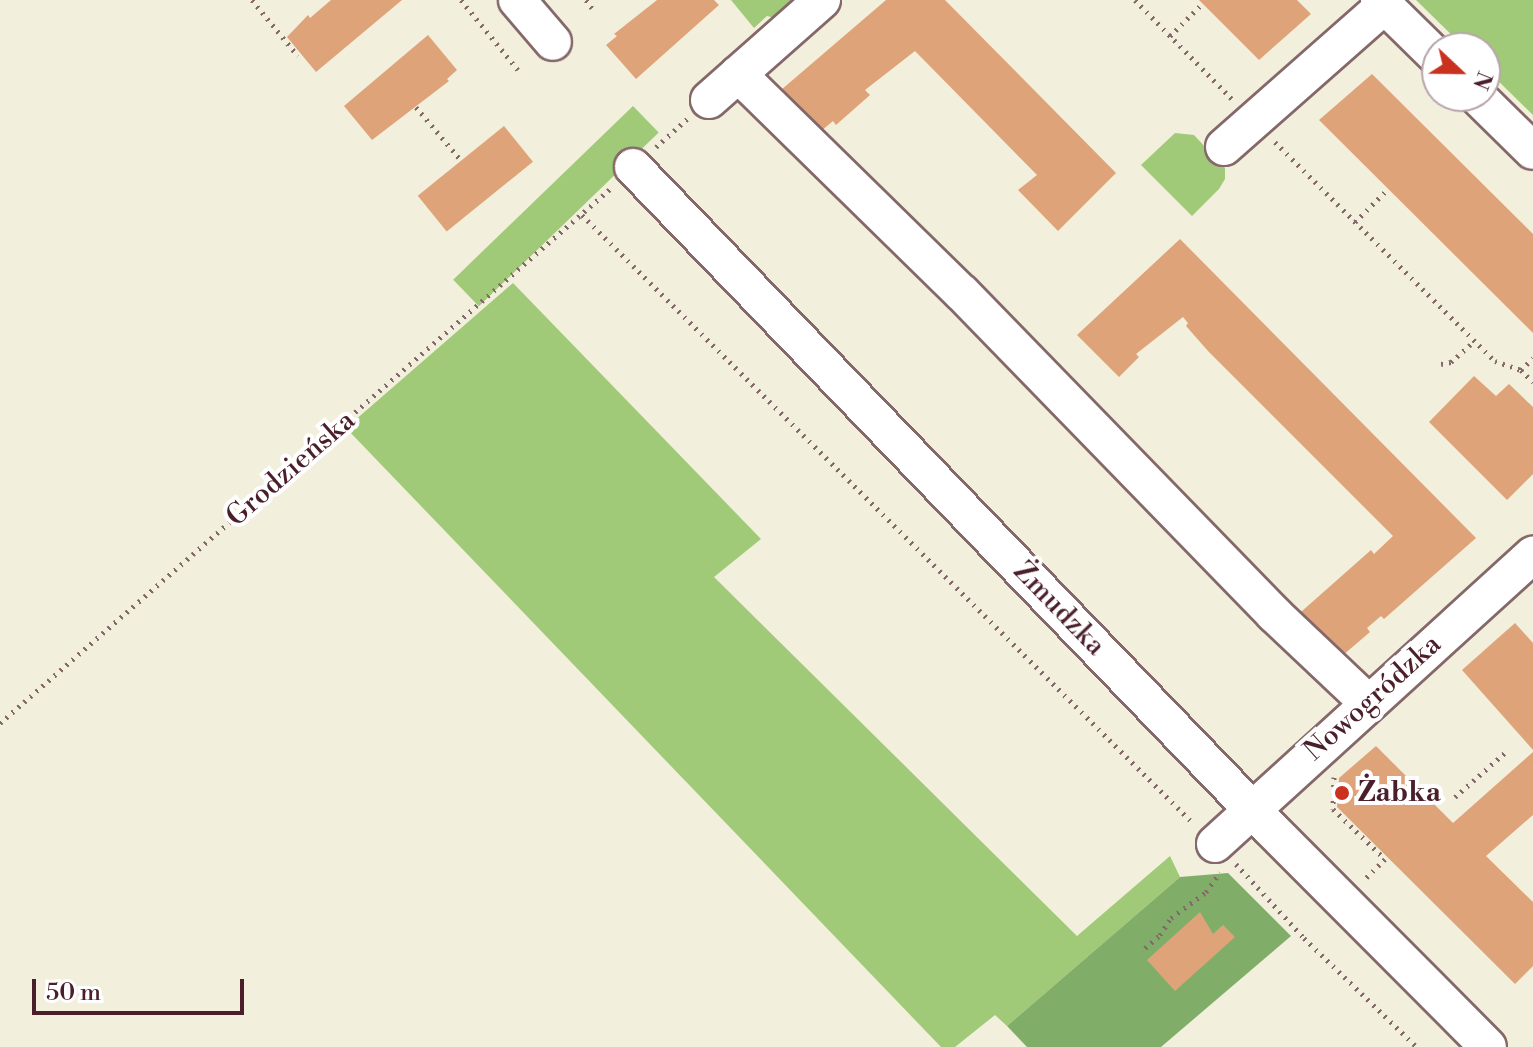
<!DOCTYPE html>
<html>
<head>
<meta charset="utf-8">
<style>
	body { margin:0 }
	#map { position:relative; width:1533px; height:1047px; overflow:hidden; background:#f3efdd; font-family:"Libre Bodoni",serif }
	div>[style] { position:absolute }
	.green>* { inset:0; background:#a0ca77; transform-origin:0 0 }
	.forest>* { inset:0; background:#80ae68 }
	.building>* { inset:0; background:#dfa379; transform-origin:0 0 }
	.path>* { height:5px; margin-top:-2.5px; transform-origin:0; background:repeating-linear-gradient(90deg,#856869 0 2px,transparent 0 8px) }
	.roads { filter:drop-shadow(2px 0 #856869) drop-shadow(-2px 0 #856869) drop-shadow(0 2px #856869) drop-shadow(0 -2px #856869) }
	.minor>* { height:36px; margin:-18px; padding:0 18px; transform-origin:18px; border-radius:18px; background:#fff }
	.dots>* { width:22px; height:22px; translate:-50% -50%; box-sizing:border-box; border:4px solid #fff; border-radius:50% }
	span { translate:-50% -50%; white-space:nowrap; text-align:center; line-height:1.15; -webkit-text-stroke:8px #fff; paint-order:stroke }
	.street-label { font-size:28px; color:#4a1f2b }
	.poi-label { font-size:28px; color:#4a1f2b; font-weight:700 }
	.left { translate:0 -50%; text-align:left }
	.north { position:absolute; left:1421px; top:32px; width:80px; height:80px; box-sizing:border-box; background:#fff; border:2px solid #b7a5aa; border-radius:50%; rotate:112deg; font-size:22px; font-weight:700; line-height:32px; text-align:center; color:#4a1f2b }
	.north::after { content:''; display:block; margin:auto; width:28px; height:36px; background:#c8321e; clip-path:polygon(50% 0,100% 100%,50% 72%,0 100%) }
	.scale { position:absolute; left:32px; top:979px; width:212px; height:36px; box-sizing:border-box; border:4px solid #4a1f2b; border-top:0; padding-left:10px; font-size:24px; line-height:28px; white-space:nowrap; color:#4a1f2b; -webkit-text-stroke:6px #fff; paint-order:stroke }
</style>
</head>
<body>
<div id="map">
	<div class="green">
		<div style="clip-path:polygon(731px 0,806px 0,782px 20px,767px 16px,754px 28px)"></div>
		<div style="clip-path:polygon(1416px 0,1533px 0,1533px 115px,1485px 68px,1485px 48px,1465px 48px)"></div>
		<div style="left:633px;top:106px;width:37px;height:250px;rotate:46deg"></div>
		<div style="clip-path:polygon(1175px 133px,1194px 135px,1225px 168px,1225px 179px,1219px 189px,1192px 216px,1141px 165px)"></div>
		<div style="clip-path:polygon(513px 283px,761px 539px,714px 577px,1077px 936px,1170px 856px,1180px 877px,1007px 1026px,995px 1015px,955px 1047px,941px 1047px,346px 428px)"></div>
	</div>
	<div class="forest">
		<div style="clip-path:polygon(1228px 873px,1291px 936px,1161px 1047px,1027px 1047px,1007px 1026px,1180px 877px)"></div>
	</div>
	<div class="building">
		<div style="clip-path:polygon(331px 0,402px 0,316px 72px,287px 37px,308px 15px,310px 18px)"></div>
		<div style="clip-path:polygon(657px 0,714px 0,719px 5px,636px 79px,606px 45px,617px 36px,614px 34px)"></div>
		<div style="clip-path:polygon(886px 0,945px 0,1116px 173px,1058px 231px,1018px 190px,1037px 175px,915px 51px,865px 90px,870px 95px,836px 125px,833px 121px,814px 137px,774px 96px)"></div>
		<div style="clip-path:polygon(1199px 0,1297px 0,1311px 14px,1259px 60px)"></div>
		<div style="clip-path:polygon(428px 35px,457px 70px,447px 79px,449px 81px,372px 140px,344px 106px)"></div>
		<div style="clip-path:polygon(1372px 74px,1533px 234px,1533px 333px,1319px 120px)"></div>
		<div style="left:504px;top:126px;width:46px;height:111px;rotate:51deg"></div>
		<div style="clip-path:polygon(1180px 239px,1476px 538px,1384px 619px,1381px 616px,1367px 628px,1370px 632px,1335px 662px,1293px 619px,1371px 550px,1374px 554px,1393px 536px,1208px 351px,1186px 326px,1188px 323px,1183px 317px,1136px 354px,1139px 357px,1119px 377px,1077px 335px)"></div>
		<div style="clip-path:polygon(1474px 376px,1496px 396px,1509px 384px,1533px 407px,1533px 474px,1507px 500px,1429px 422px)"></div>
		<div style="clip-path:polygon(1515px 623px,1533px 643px,1533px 750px,1462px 670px)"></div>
		<div style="clip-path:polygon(1376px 746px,1453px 823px,1533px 752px,1533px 815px,1486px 856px,1533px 902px,1533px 966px,1515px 984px,1337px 807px,1339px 778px)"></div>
		<div style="clip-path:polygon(1200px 912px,1213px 934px,1223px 925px,1235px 937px,1175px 991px,1147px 960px)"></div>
	</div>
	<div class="path">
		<div style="left:252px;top:0;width:72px;rotate:50.6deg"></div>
		<div style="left:461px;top:0;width:90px;rotate:50.8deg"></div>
		<div style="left:586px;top:0;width:10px;rotate:53deg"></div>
		<div style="left:1135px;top:0;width:139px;rotate:45.6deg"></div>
		<div style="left:1170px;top:36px;width:42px;rotate:-45deg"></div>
		<div style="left:416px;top:107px;width:68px;rotate:49.8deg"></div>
		<div style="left:1275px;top:142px;width:310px;rotate:44.9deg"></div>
		<div style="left:1495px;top:361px;width:28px;rotate:19deg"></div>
		<div style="left:1521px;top:370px;width:17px;rotate:45deg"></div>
		<div style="left:656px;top:147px;width:42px;rotate:-42.1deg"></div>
		<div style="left:582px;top:215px;width:863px;rotate:44.86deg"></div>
		<div style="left:1355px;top:222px;width:42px;rotate:-45deg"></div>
		<div style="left:1441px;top:364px;width:10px;rotate:-11deg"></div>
		<div style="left:1451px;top:362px;width:31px;rotate:-42deg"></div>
		<div style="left:1521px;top:370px;width:17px;rotate:-45deg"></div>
		<div style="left:0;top:723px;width:811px;rotate:-41.2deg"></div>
		<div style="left:1334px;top:777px;width:32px;rotate:92deg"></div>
		<div style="left:1333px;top:809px;width:72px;rotate:43.9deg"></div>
		<div style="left:1385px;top:859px;width:27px;rotate:135deg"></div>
		<div style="left:1455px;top:797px;width:71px;rotate:-41.6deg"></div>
		<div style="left:1236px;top:864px;width:100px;rotate:47.4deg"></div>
		<div style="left:1304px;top:938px;width:157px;rotate:44deg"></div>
		<div style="left:1145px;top:948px;width:20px;rotate:-41deg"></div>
		<div style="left:1160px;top:935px;width:20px;rotate:-57deg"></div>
		<div style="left:1171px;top:918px;width:44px;rotate:-36.6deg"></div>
		<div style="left:1206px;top:892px;width:24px;rotate:-54deg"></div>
	</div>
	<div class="roads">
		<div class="minor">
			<div style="left:517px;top:0;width:55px;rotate:49.4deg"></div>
			<div style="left:1379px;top:0;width:81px;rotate:44.5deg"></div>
			<div style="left:738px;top:74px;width:313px;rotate:44.4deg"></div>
			<div style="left:962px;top:293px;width:448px;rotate:45.8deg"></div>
			<div style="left:1274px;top:614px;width:129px;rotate:43.4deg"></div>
			<div style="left:1477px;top:96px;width:78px;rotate:44.5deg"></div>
			<div style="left:709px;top:100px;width:151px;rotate:-41.5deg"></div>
			<div style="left:1224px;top:147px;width:215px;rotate:-41.4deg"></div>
			<div style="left:633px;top:167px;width:917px;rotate:46.06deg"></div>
			<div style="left:1269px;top:827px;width:310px;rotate:45.1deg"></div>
			<div style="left:1215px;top:844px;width:430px;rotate:-42.3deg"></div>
		</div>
	</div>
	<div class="dots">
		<div style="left:1342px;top:793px;background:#c8321e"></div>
	</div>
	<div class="street-label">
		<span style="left:291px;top:469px;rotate:-41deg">Grodzieńska</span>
		<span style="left:1059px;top:609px;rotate:46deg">Żmudzka</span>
		<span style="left:1373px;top:698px;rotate:-42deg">Nowogródzka</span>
	</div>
	<div class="poi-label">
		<span class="left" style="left:1358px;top:793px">Żabka</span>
	</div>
	<div class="north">N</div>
	<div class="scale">50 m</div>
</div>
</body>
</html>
